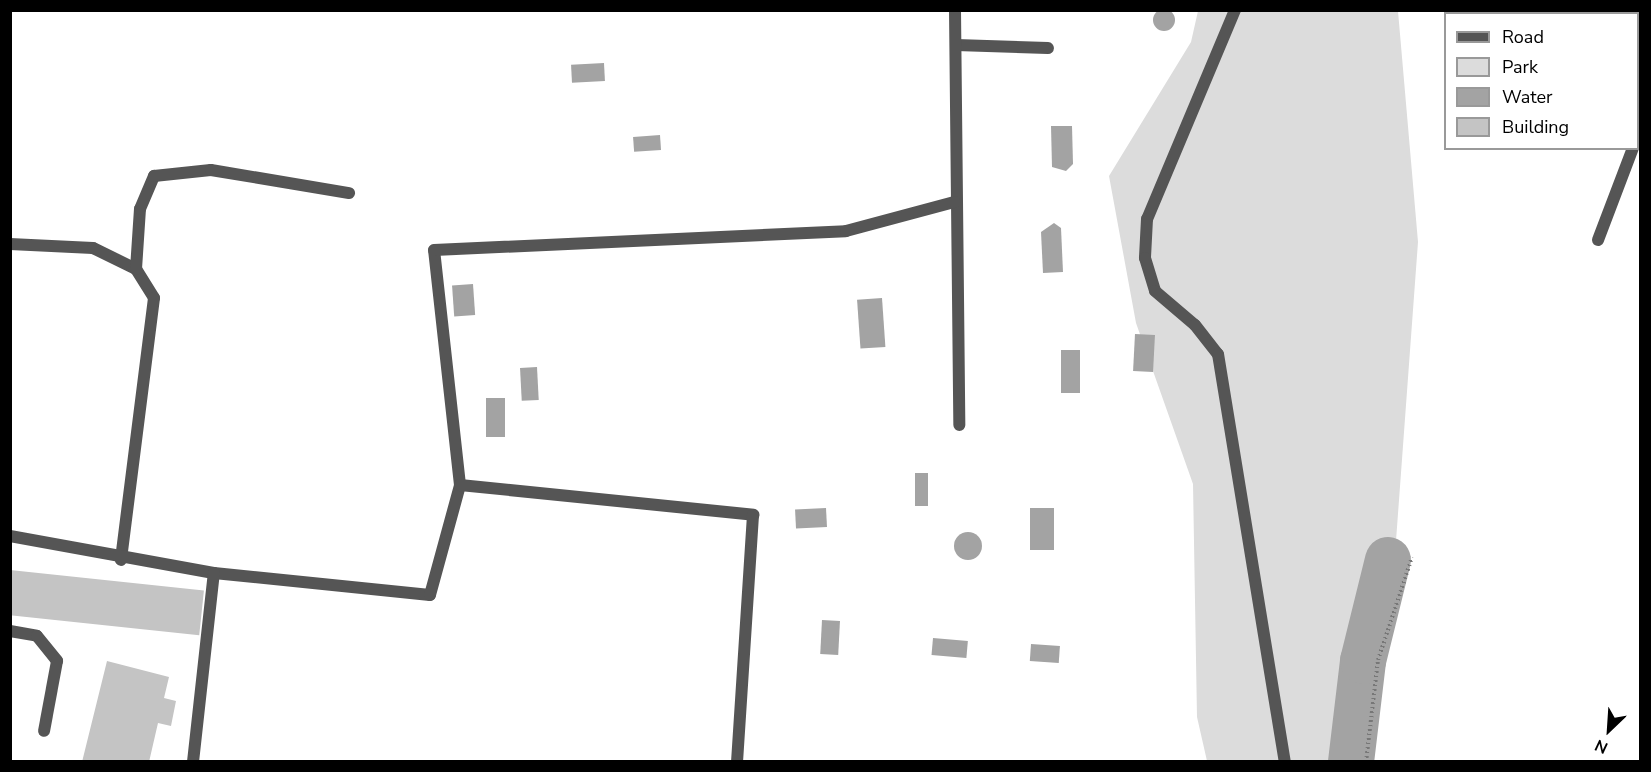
<!DOCTYPE html>
<html>
<head>
<meta charset="utf-8">
<style>
	body { margin:0 }
	#map { position:relative; width:1651px; height:772px; overflow:hidden; background:#fff; font-family:"Nunito Sans",sans-serif }
	div>[style] { position:absolute }
	.green>* { inset:0; background:#dcdcdc }
	.water>* { inset:0; background:#a3a3a3; transform-origin:0 0 }
	.round { border-radius:50% }
	.river>* { height:46px; margin:-23px; padding:0 23px; transform-origin:23px; border-radius:23px; background:#a3a3a3 }
	.building>* { inset:0; background:#c4c4c4; transform-origin:0 0 }
	.path>* { height:4px; margin-top:-2px; transform-origin:0; background:repeating-linear-gradient(90deg,#777 0 1.5px,transparent 0 4.5px) }
	.lane>* { height:12px; margin:-6px; padding:0 6px; transform-origin:6px; border-radius:6px; background:#555 }
	.street>* { height:12px; margin:-6px; padding:0 6px; transform-origin:6px; border-radius:6px; background:#555 }
	span { translate:-50% -50%; white-space:nowrap; text-align:center; line-height:1.15; -webkit-text-stroke:6px #fff; paint-order:stroke }
	.frame { position:absolute; inset:0; border:12px solid #000; pointer-events:none }
	.legend { position:absolute; left:1444px; top:12px; width:195px; height:138px; box-sizing:border-box; background:#fff; border:2px solid #999; margin:0; padding:8px 10px; list-style:none; font-size:18px; color:#000 }
	.legend li { display:flex; align-items:center; gap:12px; height:30px }
	.legend b { width:30px; border:2px solid #999 }
	.north { position:absolute; left:1579px; top:700px; width:60px; height:60px; -webkit-text-stroke:4px #fff; paint-order:stroke; rotate:205deg; font-size:16px; font-weight:700; line-height:24px; text-align:center; color:#000 }
	.north::after { content:''; display:block; margin:auto; width:21px; height:27px; background:#000; clip-path:polygon(50% 0,100% 100%,50% 72%,0 100%) }
</style>
</head>
<body>
<div id="map">
	<div class="green">
		<div style="clip-path:polygon(1198px 11px,1398px 11px,1418px 242px,1394px 568px,1353px 761px,1207px 761px,1197px 717px,1193px 484px,1136px 323px,1109px 176px,1191px 42px)"></div>
	</div>
	<div class="water">
		<div class="round" style="left:1153px;top:9px;width:22px;height:22px"></div>
		<div style="left:604px;top:63px;width:18px;height:33px;rotate:87deg"></div>
		<div style="clip-path:polygon(1051px 126px,1072px 126px,1073px 164px,1066px 171px,1052px 167px)"></div>
		<div style="left:660px;top:135px;width:15px;height:27px;rotate:86deg"></div>
		<div style="clip-path:polygon(1054px 223px,1061px 228px,1063px 272px,1043px 273px,1041px 232px)"></div>
		<div style="left:473px;top:284px;width:31px;height:21px;rotate:86deg"></div>
		<div style="left:882px;top:298px;width:49px;height:25px;rotate:86deg"></div>
		<div style="left:1135px;top:334px;width:20px;height:37px;rotate:3deg"></div>
		<div style="left:1061px;top:350px;width:19px;height:43px"></div>
		<div style="left:537px;top:367px;width:33px;height:17px;rotate:87deg"></div>
		<div style="left:486px;top:398px;width:19px;height:39px"></div>
		<div style="left:928px;top:473px;width:33px;height:13px;rotate:90deg"></div>
		<div style="left:826px;top:508px;width:19px;height:31px;rotate:87deg"></div>
		<div style="left:1054px;top:508px;width:42px;height:24px;rotate:90deg"></div>
		<div class="round" style="left:954px;top:532px;width:28px;height:28px"></div>
		<div style="left:822px;top:620px;width:18px;height:34px;rotate:3deg"></div>
		<div style="left:933px;top:638px;width:35px;height:17px;rotate:5deg"></div>
		<div style="left:1031px;top:644px;width:29px;height:17px;rotate:4deg"></div>
	</div>
	<div class="river">
		<div style="left:1351px;top:762px;width:102px;rotate:-83.2deg"></div>
		<div style="left:1363px;top:661px;width:104px;rotate:-76.1deg"></div>
	</div>
	<div class="building">
		<div style="left:10px;top:570px;width:195px;height:45px;rotate:6deg"></div>
		<div style="clip-path:polygon(107px 661px,169px 677px,164px 698px,176px 701px,171px 726px,158px 723px,149px 762px,82px 762px)"></div>
	</div>
	<div class="path">
		<div style="left:1366px;top:762px;width:103px;rotate:-83.3deg"></div>
		<div style="left:1378px;top:660px;width:108px;rotate:-71.7deg"></div>
	</div>
	<div class="lane">
		<div style="left:1235px;top:10px;width:227px;rotate:112.8deg"></div>
		<div style="left:1147px;top:219px;width:39px;rotate:93deg"></div>
		<div style="left:1145px;top:258px;width:34px;rotate:73deg"></div>
		<div style="left:1155px;top:291px;width:52px;rotate:40.4deg"></div>
		<div style="left:1195px;top:325px;width:37px;rotate:52deg"></div>
		<div style="left:1218px;top:354px;width:413px;rotate:80.7deg"></div>
		<div style="left:956px;top:45px;width:92px;rotate:1.9deg"></div>
		<div style="left:10px;top:244px;width:83px;rotate:2.8deg"></div>
		<div style="left:93px;top:248px;width:48px;rotate:26deg"></div>
		<div style="left:136px;top:269px;width:34px;rotate:58deg"></div>
		<div style="left:154px;top:298px;width:264px;rotate:97.2deg"></div>
		<div style="left:136px;top:269px;width:60px;rotate:-86.2deg"></div>
		<div style="left:140px;top:209px;width:36px;rotate:-67deg"></div>
		<div style="left:154px;top:176px;width:57px;rotate:-6deg"></div>
		<div style="left:211px;top:170px;width:140px;rotate:9.5deg"></div>
		<div style="left:10px;top:631px;width:27px;rotate:10deg"></div>
		<div style="left:37px;top:636px;width:32px;rotate:51deg"></div>
		<div style="left:57px;top:661px;width:71px;rotate:100.5deg"></div>
	</div>
	<div class="street">
		<div style="left:955px;top:10px;width:415px;rotate:89.4deg"></div>
		<div style="left:1638px;top:137px;width:8px;rotate:-76deg"></div>
		<div style="left:1598px;top:240px;width:98px;rotate:-69.2deg"></div>
		<div style="left:460px;top:485px;width:236px;rotate:-96.3deg"></div>
		<div style="left:434px;top:250px;width:412px;rotate:-2.6deg"></div>
		<div style="left:846px;top:231px;width:112px;rotate:-15deg"></div>
		<div style="left:10px;top:536px;width:207px;rotate:10.3deg"></div>
		<div style="left:214px;top:573px;width:217px;rotate:5.8deg"></div>
		<div style="left:430px;top:595px;width:114px;rotate:-74.7deg"></div>
		<div style="left:460px;top:485px;width:295px;rotate:5.8deg"></div>
		<div style="left:753px;top:515px;width:248px;rotate:93.7deg"></div>
		<div style="left:193px;top:762px;width:190px;rotate:-83.7deg"></div>
	</div>
	<div class="frame"></div>
	<ul class="legend">
	<li><b style="height:8px;background:#555"></b>Road</li>
	<li><b style="height:16px;background:#dcdcdc"></b>Park</li>
	<li><b style="height:16px;background:#a3a3a3"></b>Water</li>
	<li><b style="height:16px;background:#c4c4c4"></b>Building</li>
	</ul>
	<div class="north">N</div>
</div>
</body>
</html>
